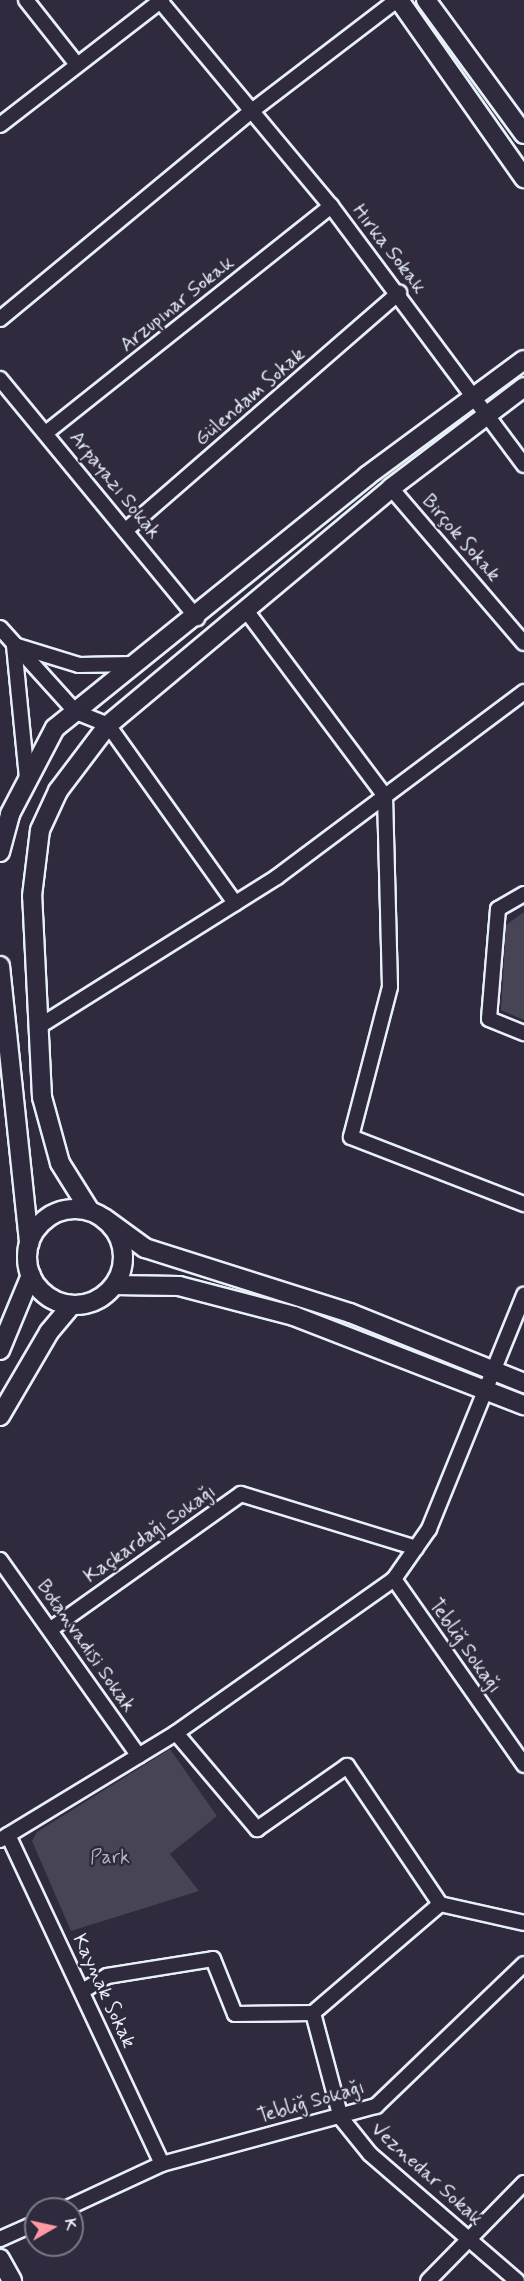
<!DOCTYPE html>
<html>
<head>
<meta charset="utf-8">
<style>
	body { margin:0 }
	#map { position:relative; width:524px; height:2281px; overflow:hidden; background:#2f2a3d; font-family:Mynerve,sans-serif }
	div>[style] { position:absolute }
	.green>* { inset:0; background:#464455 }
	.roads { filter:drop-shadow(2px 0 #e8f1f8) drop-shadow(-2px 0 #e8f1f8) drop-shadow(0 2px #e8f1f8) drop-shadow(0 -2px #e8f1f8) }
	.street>* { height:14px; margin:-7px; padding:0 7px; transform-origin:7px; border-radius:7px; background:#2f2a3d }
	.secondary>* { height:18px; margin:-9px; padding:0 9px; transform-origin:9px; border-radius:9px; background:#2f2a3d }
	.secondary>.ring { margin:-9px; padding:0; box-sizing:content-box; background:none; border:18px solid #2f2a3d; border-radius:50% }
	span { translate:-50% -50%; white-space:nowrap; text-align:center; line-height:1.15; -webkit-text-stroke:5px #2f2a3d; paint-order:stroke }
	.street-label { font-size:20px; color:#e8f1f8 }
	.park-label { font-size:20px; color:#afb4bf }
	.north { position:absolute; left:24px; top:2197px; width:60px; height:60px; box-sizing:border-box; background:#2f2a3d; border:2px solid #797a88; border-radius:50%; rotate:81deg; font-size:16px; font-weight:700; line-height:24px; text-align:center; color:#e8f1f8 }
	.north::after { content:''; display:block; margin:auto; width:21px; height:27px; background:#ff9aa2; clip-path:polygon(50% 0,100% 100%,50% 72%,0 100%) }
</style>
</head>
<body>
<div id="map">
	<div class="green">
		<div style="clip-path:polygon(524px 912px,524px 1020px,501px 1010px,506px 925px)"></div>
		<div style="clip-path:polygon(170px 1749px,217px 1816px,170px 1854px,199px 1891px,71px 1931px,32px 1841px,37px 1832px)"></div>
	</div>
	<div class="roads">
		<div class="street">
			<div style="left:26px;top:0;width:79px;rotate:51.7deg"></div>
			<div style="left:160px;top:1px;width:267px;rotate:50.2deg"></div>
			<div style="left:331px;top:206px;width:323px;rotate:53.3deg"></div>
			<div style="left:0;top:125px;width:205px;rotate:-37.7deg"></div>
			<div style="left:0;top:319px;width:328px;rotate:-39.6deg"></div>
			<div style="left:253px;top:110px;width:181px;rotate:-37.4deg"></div>
			<div style="left:0;top:379px;width:310px;rotate:50.5deg"></div>
			<div style="left:47px;top:432px;width:363px;rotate:-38.5deg"></div>
			<div style="left:391px;top:488px;width:204px;rotate:49.4deg"></div>
			<div style="left:126px;top:530px;width:362px;rotate:-41deg"></div>
			<div style="left:245px;top:609px;width:234px;rotate:53.2deg"></div>
			<div style="left:385px;top:796px;width:191px;rotate:88.5deg"></div>
			<div style="left:390px;top:987px;width:155px;rotate:104.6deg"></div>
			<div style="left:351px;top:1137px;width:186px;rotate:21.2deg"></div>
			<div style="left:0;top:628px;width:113px;rotate:47.9deg"></div>
			<div style="left:76px;top:712px;width:35px;rotate:22deg"></div>
			<div style="left:108px;top:725px;width:219px;rotate:54.5deg"></div>
			<div style="left:27px;top:778px;width:134px;rotate:-95.6deg"></div>
			<div style="left:14px;top:645px;width:68px;rotate:17.1deg"></div>
			<div style="left:79px;top:665px;width:55px;rotate:-1deg"></div>
			<div style="left:524px;top:894px;width:30px;rotate:150deg"></div>
			<div style="left:498px;top:909px;width:110px;rotate:94.7deg"></div>
			<div style="left:489px;top:1019px;width:38px;rotate:22deg"></div>
			<div style="left:38px;top:1027px;width:282px;rotate:-32.1deg"></div>
			<div style="left:277px;top:877px;width:309px;rotate:-36.8deg"></div>
			<div style="left:0;top:1560px;width:240px;rotate:54.7deg"></div>
			<div style="left:394px;top:1579px;width:227px;rotate:55deg"></div>
			<div style="left:51px;top:1629px;width:233px;rotate:-35.4deg"></div>
			<div style="left:241px;top:1494px;width:183px;rotate:17.1deg"></div>
			<div style="left:176px;top:1733px;width:126px;rotate:49.8deg"></div>
			<div style="left:257px;top:1829px;width:110px;rotate:-35deg"></div>
			<div style="left:347px;top:1766px;width:166px;rotate:56deg"></div>
			<div style="left:8px;top:1835px;width:363px;rotate:64.9deg"></div>
			<div style="left:0;top:1840px;width:206px;rotate:-31.3deg"></div>
			<div style="left:176px;top:1733px;width:267px;rotate:-35.2deg"></div>
			<div style="left:394px;top:1579px;width:61px;rotate:-55deg"></div>
			<div style="left:429px;top:1529px;width:253px;rotate:-67.9deg"></div>
			<div style="left:84px;top:1990px;width:27px;rotate:-31deg"></div>
			<div style="left:107px;top:1976px;width:107px;rotate:-9.1deg"></div>
			<div style="left:213px;top:1959px;width:59px;rotate:68.2deg"></div>
			<div style="left:235px;top:2014px;width:78px;rotate:-0.7deg"></div>
			<div style="left:313px;top:2013px;width:109px;rotate:75.1deg"></div>
			<div style="left:341px;top:2118px;width:46px;rotate:51.1deg"></div>
			<div style="left:370px;top:2154px;width:194px;rotate:40.8deg"></div>
			<div style="left:313px;top:2013px;width:167px;rotate:-40.6deg"></div>
			<div style="left:440px;top:1904px;width:86px;rotate:12.7deg"></div>
			<div style="left:65px;top:2209px;width:107px;rotate:-24.9deg"></div>
			<div style="left:162px;top:2164px;width:222px;rotate:-15.2deg"></div>
			<div style="left:376px;top:2106px;width:205px;rotate:-43.8deg"></div>
			<div style="left:0;top:2239px;width:39px;rotate:-24deg"></div>
			<div style="left:428px;top:2281px;width:137px;rotate:-45.6deg"></div>
		</div>
		<div class="secondary">
			<div style="left:399px;top:0;width:218px;rotate:54.9deg"></div>
			<div style="left:426px;top:0;width:166px;rotate:53.8deg"></div>
			<div style="left:0;top:852px;width:39px;rotate:-75deg"></div>
			<div style="left:10px;top:814px;width:97px;rotate:-62.4deg"></div>
			<div style="left:55px;top:728px;width:401px;rotate:-38.9deg"></div>
			<div style="left:367px;top:476px;width:195px;rotate:-36.5deg"></div>
			<div style="left:0;top:966px;width:279px;rotate:84deg"></div>
			<div class="ring" style="left:27px;top:1209px;width:78px;height:78px"></div>
			<div style="left:90px;top:1211px;width:57px;rotate:-122deg"></div>
			<div style="left:60px;top:1163px;width:68px;rotate:-105.3deg"></div>
			<div style="left:42px;top:1097px;width:201px;rotate:-92.8deg"></div>
			<div style="left:32px;top:896px;width:66px;rotate:-83.1deg"></div>
			<div style="left:40px;top:830px;width:43px;rotate:-65.2deg"></div>
			<div style="left:58px;top:791px;width:83px;rotate:-52.9deg"></div>
			<div style="left:108px;top:725px;width:369px;rotate:-39.9deg"></div>
			<div style="left:391px;top:488px;width:167px;rotate:-37.2deg"></div>
			<div style="left:104px;top:1218px;width:51px;rotate:36.2deg"></div>
			<div style="left:145px;top:1248px;width:215px;rotate:17.6deg"></div>
			<div style="left:350px;top:1313px;width:188px;rotate:21.9deg"></div>
			<div style="left:114px;top:1285px;width:65px;rotate:0.9deg"></div>
			<div style="left:179px;top:1286px;width:119px;rotate:14.6deg"></div>
			<div style="left:294px;top:1316px;width:247px;rotate:21.2deg"></div>
			<div style="left:0;top:1350px;width:81px;rotate:-67.5deg"></div>
			<div style="left:0;top:1416px;width:97px;rotate:-59.7deg"></div>
			<div style="left:49px;top:1332px;width:35px;rotate:-50deg"></div>
			<div style="left:0;top:2259px;width:25px;rotate:61deg"></div>
		</div>
	</div>
	<div class="street-label">
		<span style="left:389px;top:249px;rotate:52deg">Hırka Sokak</span>
		<span style="left:177px;top:304px;rotate:-39deg">Arzupınar Sokak</span>
		<span style="left:250px;top:397px;rotate:-41deg">Gülendam Sokak</span>
		<span style="left:115px;top:485px;rotate:51deg">Arpayazı Sokak</span>
		<span style="left:461px;top:538px;rotate:49deg">Birçok Sokak</span>
		<span style="left:150px;top:1534px;rotate:-35deg">Kaçkardağı Sokağı</span>
		<span style="left:86px;top:1646px;rotate:55deg">Botanvadisi Sokak</span>
		<span style="left:465px;top:1646px;rotate:55deg">Tebliğ Sokağı</span>
		<span style="left:104px;top:1991px;rotate:65deg">Kaynak Sokak</span>
		<span style="left:311px;top:2102px;rotate:-16deg">Tebliğ Sokağı</span>
		<span style="left:427px;top:2174px;rotate:42deg">Veznedar Sokak</span>
	</div>
	<div class="park-label">
		<span style="left:110px;top:1857px">Park</span>
	</div>
	<div class="north">K</div>
</div>
</body>
</html>
